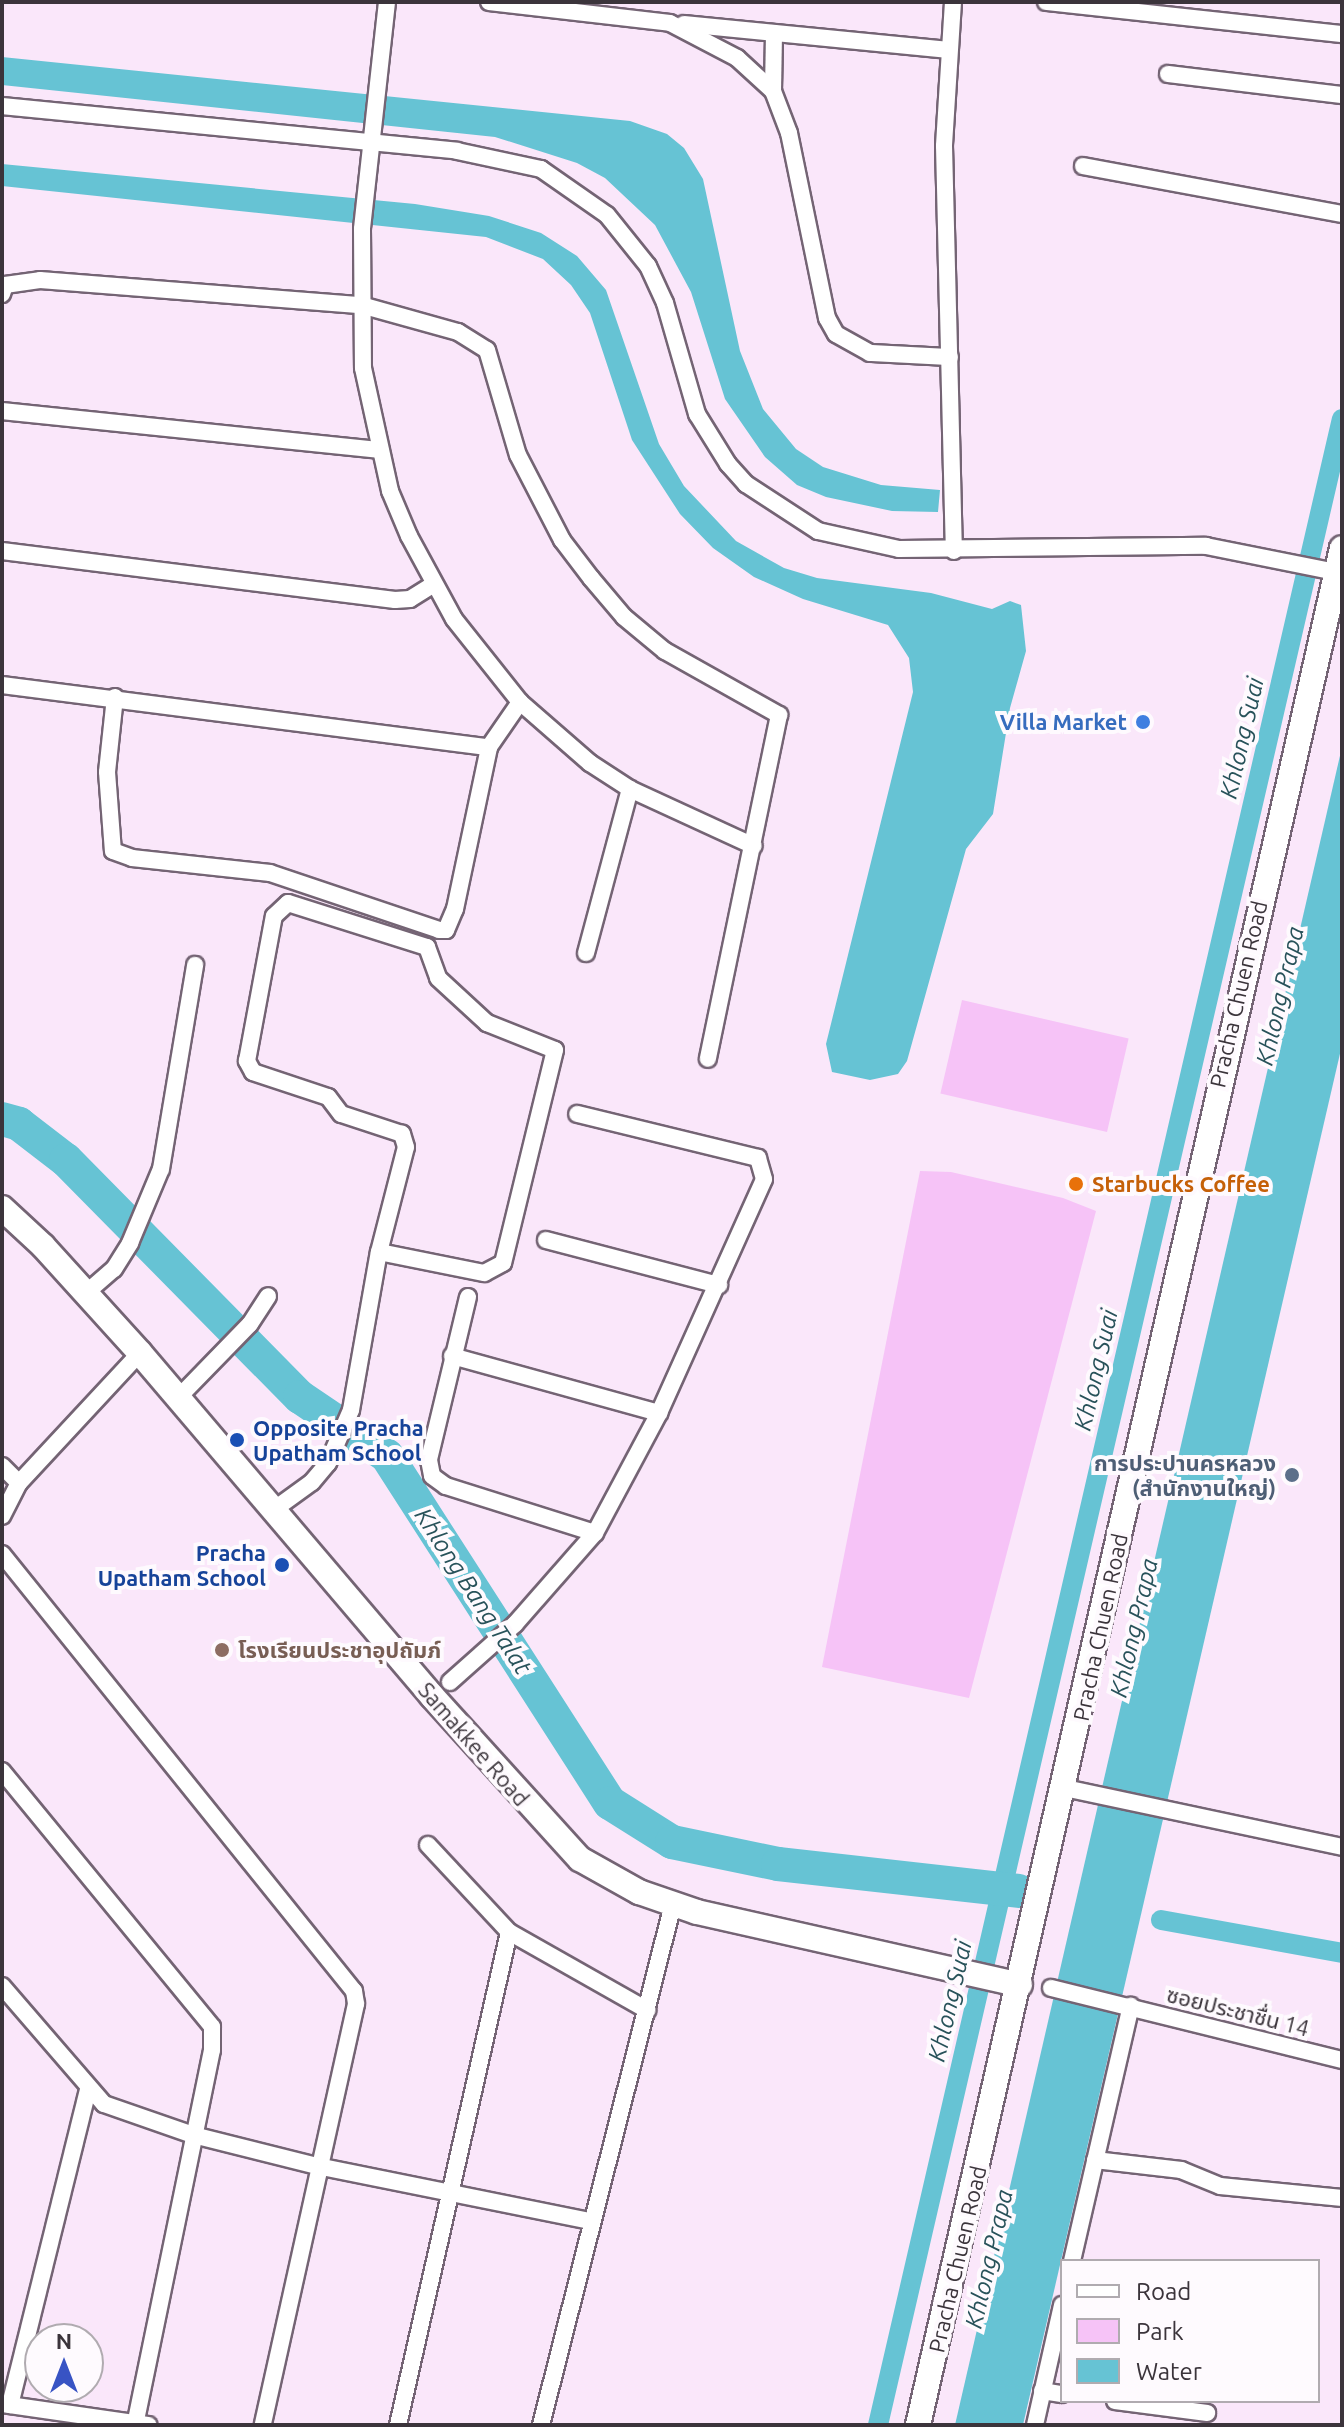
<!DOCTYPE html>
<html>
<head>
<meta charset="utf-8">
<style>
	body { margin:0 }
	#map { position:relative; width:1344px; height:2427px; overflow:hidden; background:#fae7fa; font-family:Ubuntu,"Noto Sans Thai",sans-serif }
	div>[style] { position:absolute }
	.green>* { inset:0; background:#f6c3f7; transform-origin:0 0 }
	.water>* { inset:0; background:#66c3d4 }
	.canal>* { height:20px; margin:-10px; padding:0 10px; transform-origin:10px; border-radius:10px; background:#66c3d4 }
	.river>* { height:34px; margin:-17px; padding:0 17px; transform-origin:17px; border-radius:17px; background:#66c3d4 }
	.roads { filter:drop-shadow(2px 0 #746474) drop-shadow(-2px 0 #746474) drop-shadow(0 2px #746474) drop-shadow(0 -2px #746474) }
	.minor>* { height:16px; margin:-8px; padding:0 8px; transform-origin:8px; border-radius:8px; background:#fff }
	.secondary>* { height:24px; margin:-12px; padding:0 12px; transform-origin:12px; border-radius:12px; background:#fff }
	.dots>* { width:22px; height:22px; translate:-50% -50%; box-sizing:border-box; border:4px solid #fefafe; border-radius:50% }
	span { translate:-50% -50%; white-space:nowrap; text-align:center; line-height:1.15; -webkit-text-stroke:8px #fefafe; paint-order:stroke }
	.shop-label { font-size:22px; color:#366cbe; font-weight:700 }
	.right { translate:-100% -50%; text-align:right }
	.street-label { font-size:22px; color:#3b343b }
	.food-label { font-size:22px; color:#c56008; font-weight:700 }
	.left { translate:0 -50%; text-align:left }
	.transit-label { font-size:22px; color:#164399; font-weight:700 }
	.service-label { font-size:22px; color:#4e5e75; font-weight:700 }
	.education-label { font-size:22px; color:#785e54; font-weight:700 }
	.water-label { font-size:24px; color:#28525a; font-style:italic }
	.frame { position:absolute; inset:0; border:4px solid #3b343b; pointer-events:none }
	.legend { position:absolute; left:1060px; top:2259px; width:260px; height:144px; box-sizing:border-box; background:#fefafe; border:2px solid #b0abb0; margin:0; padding:10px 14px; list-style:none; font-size:24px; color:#3b343b }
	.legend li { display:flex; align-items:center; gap:16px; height:40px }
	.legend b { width:40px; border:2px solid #b0abb0 }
	.north { position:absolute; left:24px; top:2323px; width:80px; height:80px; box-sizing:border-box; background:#fefafe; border:2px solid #b0abb0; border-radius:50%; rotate:0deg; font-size:22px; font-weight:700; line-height:32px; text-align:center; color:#3b343b }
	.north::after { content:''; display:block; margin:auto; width:28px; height:36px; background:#3853c4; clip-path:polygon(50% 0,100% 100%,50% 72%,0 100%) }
</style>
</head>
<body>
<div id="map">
	<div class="green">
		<div style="left:962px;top:1000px;width:171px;height:96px;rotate:13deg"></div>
		<div style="clip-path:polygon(920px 1171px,951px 1172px,1063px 1198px,1096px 1211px,969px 1698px,822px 1667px)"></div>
	</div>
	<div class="water">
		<div style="clip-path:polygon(2px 57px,630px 121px,667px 134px,684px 148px,703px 179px,740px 351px,763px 409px,796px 449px,823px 467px,881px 485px,940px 490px,938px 512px,892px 511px,826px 497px,797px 485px,765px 457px,725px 399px,691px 292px,655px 225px,605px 178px,577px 163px,495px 137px,2px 85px)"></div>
		<div style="clip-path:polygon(2px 164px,415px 204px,489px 216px,541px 233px,577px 256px,606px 290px,659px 444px,684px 486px,736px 541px,784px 568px,817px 578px,931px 593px,992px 609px,1010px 601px,1021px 605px,1026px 651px,1010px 708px,993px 814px,966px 849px,907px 1061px,898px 1074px,870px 1080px,832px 1072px,826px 1044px,913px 692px,909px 658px,888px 625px,803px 599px,754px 577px,713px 548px,680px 514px,632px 440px,590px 313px,571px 285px,543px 259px,486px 237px,2px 186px)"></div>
		<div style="clip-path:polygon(1342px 747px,1342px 1045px,1023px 2425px,955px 2425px)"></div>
	</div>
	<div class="canal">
		<div style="left:1161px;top:1920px;width:184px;rotate:10.3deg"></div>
		<div style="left:878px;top:2425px;width:2059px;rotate:-76.98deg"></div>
	</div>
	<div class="river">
		<div style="left:2px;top:1119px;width:18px;rotate:16deg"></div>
		<div style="left:19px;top:1124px;width:59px;rotate:37.5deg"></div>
		<div style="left:66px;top:1160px;width:333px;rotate:45.4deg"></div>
		<div style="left:300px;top:1397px;width:105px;rotate:34.1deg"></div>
		<div style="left:387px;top:1456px;width:412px;rotate:57.3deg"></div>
		<div style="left:610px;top:1803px;width:73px;rotate:32.2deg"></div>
		<div style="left:672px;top:1842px;width:108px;rotate:11.7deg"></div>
		<div style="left:778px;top:1864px;width:242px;rotate:6.4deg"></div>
	</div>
	<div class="roads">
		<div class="minor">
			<div style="left:387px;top:2px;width:228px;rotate:96.3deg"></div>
			<div style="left:362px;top:229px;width:139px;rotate:89.6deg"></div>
			<div style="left:363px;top:368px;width:126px;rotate:77.6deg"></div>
			<div style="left:390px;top:491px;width:49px;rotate:67.1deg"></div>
			<div style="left:409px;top:536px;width:94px;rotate:61.5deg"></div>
			<div style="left:454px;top:619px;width:106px;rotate:51.5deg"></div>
			<div style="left:520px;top:702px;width:93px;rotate:41.1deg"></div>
			<div style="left:590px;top:763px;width:48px;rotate:33deg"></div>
			<div style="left:630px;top:789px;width:136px;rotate:24.7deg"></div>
			<div style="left:489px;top:2px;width:182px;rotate:6.6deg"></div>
			<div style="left:670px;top:23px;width:76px;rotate:27.6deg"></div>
			<div style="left:737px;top:58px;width:49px;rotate:42.5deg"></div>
			<div style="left:773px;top:91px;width:45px;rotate:69.1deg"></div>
			<div style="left:789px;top:133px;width:189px;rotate:78.4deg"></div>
			<div style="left:827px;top:318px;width:18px;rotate:61deg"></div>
			<div style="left:836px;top:334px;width:39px;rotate:29deg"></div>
			<div style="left:870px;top:353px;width:80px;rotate:2.9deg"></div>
			<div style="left:953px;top:2px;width:144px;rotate:93.6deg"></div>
			<div style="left:944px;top:146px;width:405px;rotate:88.6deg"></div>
			<div style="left:1046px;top:2px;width:298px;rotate:6.2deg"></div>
			<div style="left:684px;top:24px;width:266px;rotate:5.6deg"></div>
			<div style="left:1168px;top:74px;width:175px;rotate:6.9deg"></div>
			<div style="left:773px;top:91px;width:58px;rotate:-89deg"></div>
			<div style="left:2px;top:106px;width:457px;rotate:5.6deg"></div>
			<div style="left:457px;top:151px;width:86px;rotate:12.1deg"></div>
			<div style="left:541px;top:169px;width:80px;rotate:34.9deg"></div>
			<div style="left:607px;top:215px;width:65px;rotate:51.2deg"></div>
			<div style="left:648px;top:266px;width:41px;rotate:65.3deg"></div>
			<div style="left:665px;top:303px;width:116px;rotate:73.9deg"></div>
			<div style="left:697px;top:414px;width:59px;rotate:58.2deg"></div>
			<div style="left:728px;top:464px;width:27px;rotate:48deg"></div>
			<div style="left:746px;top:484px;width:86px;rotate:33.1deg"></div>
			<div style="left:818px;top:531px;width:83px;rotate:12.5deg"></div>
			<div style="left:899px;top:549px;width:307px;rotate:-0.6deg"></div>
			<div style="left:1206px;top:546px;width:133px;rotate:11.3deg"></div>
			<div style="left:1083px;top:166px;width:263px;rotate:10.5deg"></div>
			<div style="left:2px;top:294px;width:9px;rotate:-72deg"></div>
			<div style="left:5px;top:285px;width:35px;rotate:-8deg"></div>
			<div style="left:40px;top:280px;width:322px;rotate:4.5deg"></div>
			<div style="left:361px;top:305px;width:101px;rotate:15.6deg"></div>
			<div style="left:458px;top:332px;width:34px;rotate:32deg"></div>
			<div style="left:487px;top:350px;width:109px;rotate:73.6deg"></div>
			<div style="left:518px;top:455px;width:96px;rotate:62.6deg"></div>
			<div style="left:562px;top:540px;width:48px;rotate:52.7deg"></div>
			<div style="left:591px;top:578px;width:51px;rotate:49.8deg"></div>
			<div style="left:624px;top:617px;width:53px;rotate:39.7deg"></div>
			<div style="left:665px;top:651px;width:131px;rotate:29.3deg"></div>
			<div style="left:779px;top:715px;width:351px;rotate:101.7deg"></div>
			<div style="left:2px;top:411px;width:380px;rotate:5.9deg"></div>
			<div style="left:2px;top:551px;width:396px;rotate:7.1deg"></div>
			<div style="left:395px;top:600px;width:15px;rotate:-4deg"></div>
			<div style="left:410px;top:599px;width:26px;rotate:-32deg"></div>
			<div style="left:2px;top:685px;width:491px;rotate:7.3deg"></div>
			<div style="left:115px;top:697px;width:75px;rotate:96.1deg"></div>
			<div style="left:107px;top:772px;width:79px;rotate:85.7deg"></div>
			<div style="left:113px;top:851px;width:20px;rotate:20deg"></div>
			<div style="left:132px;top:858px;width:139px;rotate:6.2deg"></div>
			<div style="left:270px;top:873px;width:178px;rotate:18.6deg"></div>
			<div style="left:439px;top:930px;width:7px"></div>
			<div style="left:446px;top:930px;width:23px;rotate:-67deg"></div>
			<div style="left:455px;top:909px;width:166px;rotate:-78.1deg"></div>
			<div style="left:489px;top:747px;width:55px;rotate:-55.4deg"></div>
			<div style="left:586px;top:953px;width:170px;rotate:-75deg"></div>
			<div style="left:546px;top:1240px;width:179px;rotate:14.6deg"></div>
			<div style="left:86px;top:1293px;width:37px;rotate:-41deg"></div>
			<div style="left:114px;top:1269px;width:31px;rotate:-58deg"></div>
			<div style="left:130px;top:1243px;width:80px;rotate:-67.3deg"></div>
			<div style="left:161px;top:1169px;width:207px;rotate:-80.5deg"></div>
			<div style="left:468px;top:1297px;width:168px;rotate:103.5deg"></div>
			<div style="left:429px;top:1460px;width:16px;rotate:79deg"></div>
			<div style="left:432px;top:1476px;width:17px;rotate:36deg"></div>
			<div style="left:446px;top:1486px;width:156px;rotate:17.5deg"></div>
			<div style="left:452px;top:1356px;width:215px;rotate:15.4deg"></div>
			<div style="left:178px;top:1398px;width:103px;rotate:-45.8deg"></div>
			<div style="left:250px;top:1324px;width:33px;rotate:-57deg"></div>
			<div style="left:2px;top:1466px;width:24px;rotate:45deg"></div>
			<div style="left:272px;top:1511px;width:49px;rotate:-35.9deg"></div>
			<div style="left:312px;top:1482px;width:25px;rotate:-50deg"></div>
			<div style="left:328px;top:1463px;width:58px;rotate:-66.5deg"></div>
			<div style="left:351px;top:1410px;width:160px;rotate:-80deg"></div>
			<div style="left:379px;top:1252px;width:108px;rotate:-75.6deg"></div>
			<div style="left:406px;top:1147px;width:14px;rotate:-107deg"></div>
			<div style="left:402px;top:1134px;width:64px;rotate:-161.8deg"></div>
			<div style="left:341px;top:1114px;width:21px;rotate:-127deg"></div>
			<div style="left:328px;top:1097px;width:79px;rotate:-161.6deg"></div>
			<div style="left:253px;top:1072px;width:13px;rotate:-119deg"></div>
			<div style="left:247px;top:1061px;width:147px;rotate:-79.5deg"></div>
			<div style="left:274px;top:916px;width:19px;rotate:-43deg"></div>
			<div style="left:288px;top:903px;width:146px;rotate:17.6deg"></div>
			<div style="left:427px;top:947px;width:33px;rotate:70deg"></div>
			<div style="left:438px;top:978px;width:67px;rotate:42.6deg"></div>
			<div style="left:487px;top:1023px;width:73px;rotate:21.7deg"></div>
			<div style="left:555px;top:1050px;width:219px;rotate:103.7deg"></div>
			<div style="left:503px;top:1263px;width:21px;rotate:152deg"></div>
			<div style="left:484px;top:1273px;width:107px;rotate:-168.7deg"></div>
			<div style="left:2px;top:1516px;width:37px;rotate:-63deg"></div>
			<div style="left:19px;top:1483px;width:178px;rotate:-47.1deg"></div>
			<div style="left:2px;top:1554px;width:561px;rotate:51.15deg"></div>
			<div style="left:354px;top:1991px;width:13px;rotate:81deg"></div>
			<div style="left:356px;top:2004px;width:431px;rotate:102.5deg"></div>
			<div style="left:450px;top:1682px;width:87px;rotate:-41.7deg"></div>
			<div style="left:515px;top:1624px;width:121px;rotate:-48.7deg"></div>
			<div style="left:595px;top:1533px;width:136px;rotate:-61.9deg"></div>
			<div style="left:659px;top:1413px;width:256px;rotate:-65.8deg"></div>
			<div style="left:764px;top:1179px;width:22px;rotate:-106deg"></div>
			<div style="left:758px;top:1158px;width:186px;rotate:-166.3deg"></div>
			<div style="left:2px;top:1771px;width:331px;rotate:50.6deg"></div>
			<div style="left:212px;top:2027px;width:23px;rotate:90deg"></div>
			<div style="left:212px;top:2050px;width:382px;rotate:101.6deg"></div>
			<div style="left:1065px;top:1788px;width:283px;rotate:12deg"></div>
			<div style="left:428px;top:1845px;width:119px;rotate:47deg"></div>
			<div style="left:509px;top:1932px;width:159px;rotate:29.5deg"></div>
			<div style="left:2px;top:1986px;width:156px;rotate:49.2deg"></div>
			<div style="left:104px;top:2104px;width:94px;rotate:19.2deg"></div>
			<div style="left:193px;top:2135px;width:128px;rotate:14deg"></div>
			<div style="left:317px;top:2166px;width:278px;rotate:11.4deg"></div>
			<div style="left:1051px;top:1988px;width:300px;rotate:13.9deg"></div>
			<div style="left:1095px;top:2160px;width:87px;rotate:6.6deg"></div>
			<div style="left:1181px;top:2170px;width:42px;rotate:22.3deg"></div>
			<div style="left:1220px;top:2186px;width:123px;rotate:5.6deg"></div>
			<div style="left:1072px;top:2261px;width:262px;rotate:-77deg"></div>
			<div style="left:1042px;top:2391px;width:20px;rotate:9deg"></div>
			<div style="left:1115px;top:2401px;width:93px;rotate:7.4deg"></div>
			<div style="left:2px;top:2404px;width:148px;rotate:8.2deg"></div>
			<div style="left:10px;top:2405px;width:325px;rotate:-76.1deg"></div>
			<div style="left:398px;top:2425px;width:505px;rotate:-77.31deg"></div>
			<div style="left:541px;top:2425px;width:537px;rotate:-75.78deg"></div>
			<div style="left:1035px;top:2425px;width:123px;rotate:-77.3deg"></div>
		</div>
		<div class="secondary">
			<div style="left:2px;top:1208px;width:56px;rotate:42.8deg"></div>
			<div style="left:43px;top:1246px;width:144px;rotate:47.8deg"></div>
			<div style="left:140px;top:1353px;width:450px;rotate:49.6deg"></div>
			<div style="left:432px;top:1696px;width:220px;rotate:47.8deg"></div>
			<div style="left:580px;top:1859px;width:68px;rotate:29.2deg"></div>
			<div style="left:639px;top:1892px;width:61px;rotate:19deg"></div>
			<div style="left:697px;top:1912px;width:331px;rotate:12.7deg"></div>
			<div style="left:918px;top:2425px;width:1924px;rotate:-77.27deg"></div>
		</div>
	</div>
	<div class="dots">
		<div style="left:1143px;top:722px;background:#3f7fe0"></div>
		<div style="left:1076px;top:1184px;background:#e8710a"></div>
		<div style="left:237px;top:1440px;background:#1a4fb4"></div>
		<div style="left:1292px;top:1475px;background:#5c6f8a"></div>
		<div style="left:282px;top:1565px;background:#1a4fb4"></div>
		<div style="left:222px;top:1650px;background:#8d6e63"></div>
	</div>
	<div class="shop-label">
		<span class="right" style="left:1127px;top:722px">Villa Market</span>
	</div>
	<div class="street-label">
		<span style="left:1238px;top:994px;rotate:-77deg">Pracha Chuen Road</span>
		<span style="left:1100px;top:1627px;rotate:-78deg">Pracha Chuen Road</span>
		<span style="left:474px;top:1744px;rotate:49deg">Samakkee Road</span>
		<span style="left:1238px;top:2011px;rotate:14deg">ซอยประชาชื่น 14</span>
		<span style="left:957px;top:2259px;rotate:-77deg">Pracha Chuen Road</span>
	</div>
	<div class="food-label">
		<span class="left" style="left:1092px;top:1184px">Starbucks Coffee</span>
	</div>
	<div class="transit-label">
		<span class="left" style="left:253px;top:1440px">Opposite Pracha<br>Upatham School</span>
		<span class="right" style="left:266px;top:1565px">Pracha<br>Upatham School</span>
	</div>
	<div class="service-label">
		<span class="right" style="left:1276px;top:1475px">การประปานครหลวง<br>(สำนักงานใหญ่)</span>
	</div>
	<div class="education-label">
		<span class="left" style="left:238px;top:1650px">โรงเรียนประชาอุปถัมภ์</span>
	</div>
	<div class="water-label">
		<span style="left:1242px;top:738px;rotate:-77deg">Khlong Suai</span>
		<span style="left:1280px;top:996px;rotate:-77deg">Khlong Prapa</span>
		<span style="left:1096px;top:1370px;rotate:-77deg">Khlong Suai</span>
		<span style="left:473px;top:1591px;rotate:57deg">Khlong Bang Talat</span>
		<span style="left:1134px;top:1628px;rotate:-77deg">Khlong Prapa</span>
		<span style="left:950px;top:2001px;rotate:-77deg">Khlong Suai</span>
		<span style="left:989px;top:2259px;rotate:-77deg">Khlong Prapa</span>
	</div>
	<div class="frame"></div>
	<ul class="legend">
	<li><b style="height:10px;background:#fff"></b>Road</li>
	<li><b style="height:22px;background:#f6c3f7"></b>Park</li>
	<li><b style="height:22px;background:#66c3d4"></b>Water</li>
	</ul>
	<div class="north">N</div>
</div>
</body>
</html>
